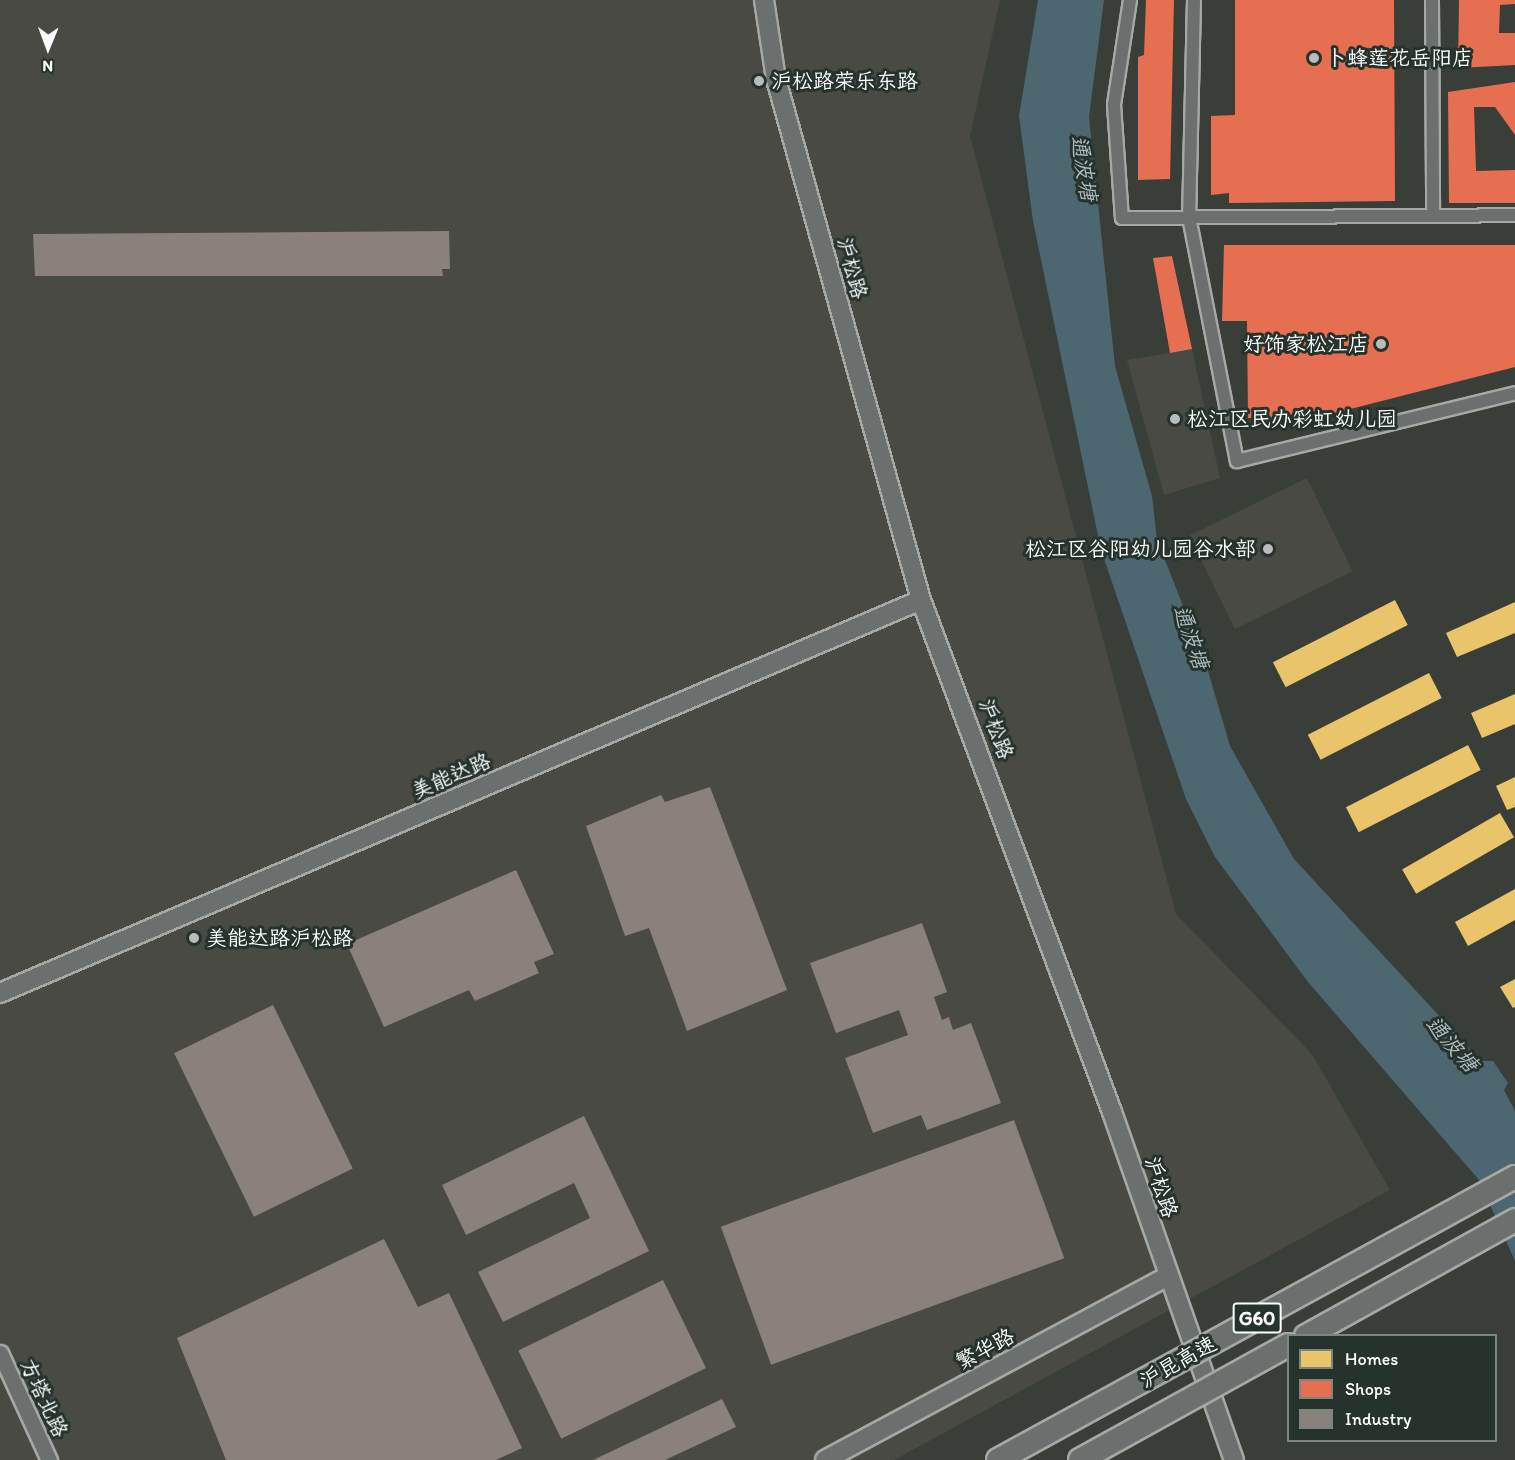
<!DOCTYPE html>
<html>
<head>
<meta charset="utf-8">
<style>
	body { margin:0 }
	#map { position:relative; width:1515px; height:1460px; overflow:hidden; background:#3a3e39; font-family:Itim,"LXGW WenKai TC",sans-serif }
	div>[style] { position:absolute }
	.built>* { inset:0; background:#484a43; transform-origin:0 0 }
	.water>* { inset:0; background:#4c676f }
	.homes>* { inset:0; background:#e9c46a; transform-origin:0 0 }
	.shops>* { inset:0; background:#e76f51 }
	.industry>* { inset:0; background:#8a817c; transform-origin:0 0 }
	.roads { filter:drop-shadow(2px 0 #a6a8a6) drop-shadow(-2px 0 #a6a8a6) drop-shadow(0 2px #a6a8a6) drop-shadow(0 -2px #a6a8a6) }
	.minor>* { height:12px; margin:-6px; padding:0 6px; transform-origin:6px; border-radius:6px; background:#6b6f6d }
	.tertiary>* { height:15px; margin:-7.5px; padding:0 7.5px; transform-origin:7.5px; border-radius:7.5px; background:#6b6f6d }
	.secondary>* { height:18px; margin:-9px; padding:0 9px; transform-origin:9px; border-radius:9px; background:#6b6f6d }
	.motorway>* { height:22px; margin:-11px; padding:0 11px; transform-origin:11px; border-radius:11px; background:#6b6f6d }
	.bridges { filter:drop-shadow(2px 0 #a6a8a6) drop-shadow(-2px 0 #a6a8a6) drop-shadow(0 2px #a6a8a6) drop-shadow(0 -2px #a6a8a6) }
	.motorway-bridge>* { height:22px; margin:-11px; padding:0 11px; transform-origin:11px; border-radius:11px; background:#6b6f6d }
	.dots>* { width:16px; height:16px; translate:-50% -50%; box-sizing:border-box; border:3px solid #26332d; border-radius:50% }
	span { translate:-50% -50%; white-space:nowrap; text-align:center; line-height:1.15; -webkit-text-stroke:6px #26332d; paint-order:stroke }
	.shield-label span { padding:2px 4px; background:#26332d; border:2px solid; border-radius:4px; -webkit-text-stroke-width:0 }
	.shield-label { font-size:20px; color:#fff; font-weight:700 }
	.poi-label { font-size:21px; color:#fff }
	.left { translate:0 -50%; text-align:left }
	.right { translate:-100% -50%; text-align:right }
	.street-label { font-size:21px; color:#fff }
	.water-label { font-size:22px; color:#afbcc0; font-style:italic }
	.legend { position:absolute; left:1287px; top:1334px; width:210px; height:108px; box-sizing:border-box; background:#26332d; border:2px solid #7d8581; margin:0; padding:8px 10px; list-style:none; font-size:18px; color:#fff }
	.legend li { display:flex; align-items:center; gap:12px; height:30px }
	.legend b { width:30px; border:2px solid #7d8581 }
	.north { position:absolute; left:18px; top:18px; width:60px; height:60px; -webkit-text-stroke:4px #26332d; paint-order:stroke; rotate:181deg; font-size:16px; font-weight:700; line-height:24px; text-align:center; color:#fff }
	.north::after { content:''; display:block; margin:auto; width:21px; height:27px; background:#fff; clip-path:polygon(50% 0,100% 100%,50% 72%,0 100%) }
</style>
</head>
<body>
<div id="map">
	<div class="built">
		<div style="clip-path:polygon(0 0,1000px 0,970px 136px,1176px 914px,1312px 1054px,1390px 1190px,894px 1460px,0 1460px)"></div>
		<div style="clip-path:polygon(1192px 349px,1220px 478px,1164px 495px,1127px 360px)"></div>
		<div style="left:1307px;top:478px;width:104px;height:131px;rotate:64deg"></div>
	</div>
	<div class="water">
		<div style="clip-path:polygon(1038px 0,1104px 0,1089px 117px,1115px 366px,1152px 496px,1157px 540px,1206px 664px,1230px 746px,1294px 859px,1481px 1061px,1493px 1061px,1508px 1083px,1504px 1090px,1515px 1111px,1515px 1261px,1479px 1180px,1308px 982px,1215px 857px,1186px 799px,1101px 550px,1033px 221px,1019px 116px)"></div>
	</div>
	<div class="homes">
		<div style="left:1395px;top:600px;width:28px;height:137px;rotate:63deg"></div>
		<div style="clip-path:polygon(1515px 602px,1515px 633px,1457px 657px,1446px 633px)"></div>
		<div style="left:1429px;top:673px;width:28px;height:136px;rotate:63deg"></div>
		<div style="clip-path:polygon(1515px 694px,1515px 724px,1482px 738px,1471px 713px)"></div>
		<div style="left:1468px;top:745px;width:28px;height:137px;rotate:63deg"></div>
		<div style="clip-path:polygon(1515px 777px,1515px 807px,1507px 810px,1496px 786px)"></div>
		<div style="left:1500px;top:813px;width:28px;height:113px;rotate:60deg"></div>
		<div style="clip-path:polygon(1515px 889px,1515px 920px,1468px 946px,1455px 922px)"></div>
		<div style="clip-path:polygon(1515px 979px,1515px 1007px,1513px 1008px,1500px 987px)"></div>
	</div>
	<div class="shops">
		<div style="clip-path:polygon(1146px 0,1174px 0,1170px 179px,1138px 180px,1138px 57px,1144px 55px)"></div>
		<div style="clip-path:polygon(1235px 0,1394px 0,1395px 201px,1229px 203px,1229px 193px,1211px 195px,1211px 116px,1235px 115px)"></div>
		<div style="clip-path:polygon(1459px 0,1515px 0,1515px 4px,1500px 5px,1499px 33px,1515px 33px,1515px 65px,1458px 68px)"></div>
		<div style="clip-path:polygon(1515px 82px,1515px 135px,1495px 107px,1474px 107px,1476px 171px,1515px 170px,1515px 203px,1449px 203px,1448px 92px)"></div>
		<div style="clip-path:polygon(1224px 245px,1515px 245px,1515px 367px,1315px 418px,1248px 418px,1247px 321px,1222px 321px)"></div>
		<div style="clip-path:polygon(1172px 256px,1192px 349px,1170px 353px,1153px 258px)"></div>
	</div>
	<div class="industry">
		<div style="clip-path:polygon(449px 231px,450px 269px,442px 269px,443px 276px,35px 276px,33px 234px)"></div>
		<div style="clip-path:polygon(710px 787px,787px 990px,687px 1031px,649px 928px,625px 936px,586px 826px,661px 795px,665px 802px)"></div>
		<div style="clip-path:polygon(516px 870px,554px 954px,534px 962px,539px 973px,475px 1001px,469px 990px,384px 1027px,347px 944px)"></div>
		<div style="clip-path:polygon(922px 923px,947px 992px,934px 997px,942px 1020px,949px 1017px,953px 1030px,971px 1023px,1001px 1103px,927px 1130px,921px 1115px,873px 1133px,845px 1058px,908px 1035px,899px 1010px,836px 1033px,810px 963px)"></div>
		<div style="left:273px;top:1005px;width:182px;height:110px;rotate:64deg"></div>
		<div style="clip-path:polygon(584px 1116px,649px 1251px,503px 1322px,478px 1272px,590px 1218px,574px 1183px,466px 1235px,442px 1185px)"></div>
		<div style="left:1014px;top:1120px;width:147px;height:312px;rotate:70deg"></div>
		<div style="clip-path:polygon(384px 1239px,418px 1307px,449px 1293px,522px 1448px,496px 1460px,226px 1460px,177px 1338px)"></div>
		<div style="left:663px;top:1280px;width:98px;height:161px;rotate:64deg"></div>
		<div style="clip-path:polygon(722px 1399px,736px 1427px,665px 1460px,593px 1460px)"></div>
	</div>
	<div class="roads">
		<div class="minor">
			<div style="left:1130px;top:0;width:106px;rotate:98.7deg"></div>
			<div style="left:1114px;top:105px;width:113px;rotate:86deg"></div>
			<div style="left:1122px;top:218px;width:393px;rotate:-0.4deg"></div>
			<div style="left:1194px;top:0;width:217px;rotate:91.3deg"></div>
			<div style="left:1189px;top:217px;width:249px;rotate:78.9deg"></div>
			<div style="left:1237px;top:461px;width:286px;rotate:-13.7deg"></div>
			<div style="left:1432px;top:0;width:216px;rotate:89.7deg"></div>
		</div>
		<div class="tertiary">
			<div style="left:0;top:1353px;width:118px;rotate:65.4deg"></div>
		</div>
		<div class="secondary">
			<div style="left:764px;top:0;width:80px;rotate:81.4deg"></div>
			<div style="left:776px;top:79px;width:541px;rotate:74.45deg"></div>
			<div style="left:921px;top:600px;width:546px;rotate:69.54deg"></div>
			<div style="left:1112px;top:1112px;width:369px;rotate:70.7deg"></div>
			<div style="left:0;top:993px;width:1001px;rotate:-23.11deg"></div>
			<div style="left:825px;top:1460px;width:387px;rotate:-28.2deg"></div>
		</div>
		<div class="motorway">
			<div style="left:1306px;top:1336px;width:239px;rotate:-29deg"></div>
		</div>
	</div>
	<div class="bridges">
		<div class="motorway-bridge">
			<div style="left:998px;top:1460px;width:589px;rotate:-28.7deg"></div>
			<div style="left:1080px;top:1460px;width:238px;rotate:-28.9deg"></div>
		</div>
	</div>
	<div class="dots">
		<div style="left:1314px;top:58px;background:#babbba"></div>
		<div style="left:759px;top:81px;background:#babbba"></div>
		<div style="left:1381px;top:344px;background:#babbba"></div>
		<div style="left:1175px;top:419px;background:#babbba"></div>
		<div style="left:1268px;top:549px;background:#babbba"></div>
		<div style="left:194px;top:938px;background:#babbba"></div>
	</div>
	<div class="shield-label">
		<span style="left:1257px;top:1318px">G60</span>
	</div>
	<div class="poi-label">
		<span class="left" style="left:1326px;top:58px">卜蜂莲花岳阳店</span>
		<span class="left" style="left:771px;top:81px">沪松路荣乐东路</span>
		<span class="right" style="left:1369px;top:344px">好饰家松江店</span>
		<span class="left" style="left:1187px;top:419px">松江区民办彩虹幼儿园</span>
		<span class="right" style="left:1256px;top:549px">松江区谷阳幼儿园谷水部</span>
		<span class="left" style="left:206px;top:938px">美能达路沪松路</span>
	</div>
	<div class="street-label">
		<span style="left:852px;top:268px;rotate:75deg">沪松路</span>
		<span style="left:996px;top:729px;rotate:70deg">沪松路</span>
		<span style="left:451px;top:776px;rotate:-23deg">美能达路</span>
		<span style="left:1161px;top:1187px;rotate:72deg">沪松路</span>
		<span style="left:985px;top:1349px;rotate:-28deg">繁华路</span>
		<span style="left:1178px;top:1362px;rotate:-29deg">沪昆高速</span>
		<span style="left:44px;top:1398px;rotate:65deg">方塔北路</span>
	</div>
	<div class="water-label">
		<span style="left:1084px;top:168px;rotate:81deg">通波塘</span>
		<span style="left:1191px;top:637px;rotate:71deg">通波塘</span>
		<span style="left:1452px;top:1044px;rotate:49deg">通波塘</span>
	</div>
	<ul class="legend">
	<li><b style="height:16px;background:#e9c46a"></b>Homes</li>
	<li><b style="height:16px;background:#e76f51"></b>Shops</li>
	<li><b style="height:16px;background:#8a817c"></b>Industry</li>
	</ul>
	<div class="north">N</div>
</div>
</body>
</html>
